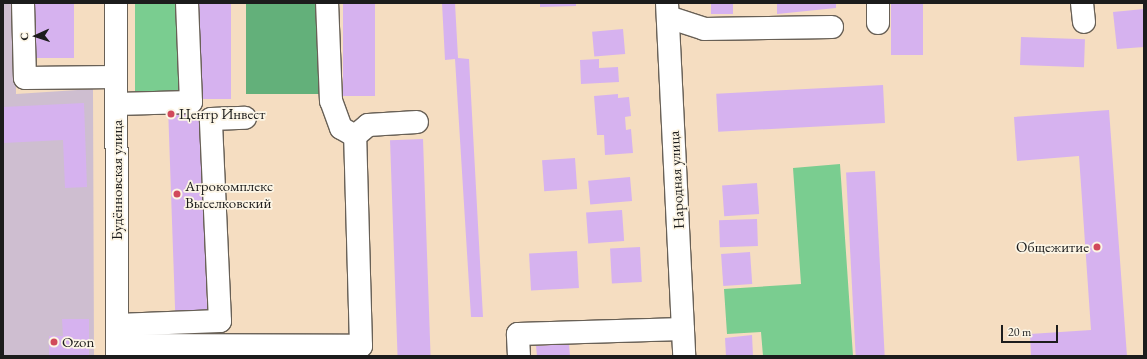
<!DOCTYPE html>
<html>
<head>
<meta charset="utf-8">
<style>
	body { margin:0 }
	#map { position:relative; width:1147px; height:359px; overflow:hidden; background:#f5ddc1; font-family:"EB Garamond",serif }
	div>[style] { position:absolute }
	.industrial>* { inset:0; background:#cebed0 }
	.green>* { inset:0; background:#7acd90; transform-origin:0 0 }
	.forest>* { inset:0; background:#63b07a; transform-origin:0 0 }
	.building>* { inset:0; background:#d6b2ef; transform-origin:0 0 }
	.roads { filter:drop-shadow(1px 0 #686056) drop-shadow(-1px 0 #686056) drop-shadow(0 1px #686056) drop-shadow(0 -1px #686056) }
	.minor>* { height:22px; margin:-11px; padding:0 11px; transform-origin:11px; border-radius:11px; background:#fff }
	.dots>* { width:11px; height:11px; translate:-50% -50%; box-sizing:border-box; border:2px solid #fcf5e5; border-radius:50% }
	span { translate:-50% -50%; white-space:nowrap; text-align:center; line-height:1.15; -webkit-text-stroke:3.5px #fcf5e5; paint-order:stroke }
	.poi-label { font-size:15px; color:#1c1c1c }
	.left { translate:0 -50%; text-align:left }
	.right { translate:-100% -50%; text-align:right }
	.street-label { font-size:15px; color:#1c1c1c }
	.frame { position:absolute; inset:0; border:4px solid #1c1c1c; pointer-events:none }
	.north { position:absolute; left:16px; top:16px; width:40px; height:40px; -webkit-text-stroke:3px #fcf5e5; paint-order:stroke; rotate:267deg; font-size:11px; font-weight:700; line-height:16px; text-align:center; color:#1c1c1c }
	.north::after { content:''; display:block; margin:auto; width:14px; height:18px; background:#1c1c1c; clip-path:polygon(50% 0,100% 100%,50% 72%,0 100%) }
	.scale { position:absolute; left:1001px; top:325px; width:57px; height:18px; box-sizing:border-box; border:2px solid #1c1c1c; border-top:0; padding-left:5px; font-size:12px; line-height:14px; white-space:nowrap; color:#1c1c1c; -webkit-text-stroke:3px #fcf5e5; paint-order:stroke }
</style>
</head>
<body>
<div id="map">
	<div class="industrial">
		<div style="clip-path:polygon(3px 3px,16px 3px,16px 94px,93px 89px,94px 356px,3px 356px)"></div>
	</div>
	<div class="green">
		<div style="left:135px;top:3px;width:55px;height:95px"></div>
		<div style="clip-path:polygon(840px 164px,853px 356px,763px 356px,761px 332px,727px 334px,724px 289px,801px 284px,793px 168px)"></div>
	</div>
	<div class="forest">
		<div style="left:246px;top:3px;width:73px;height:91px"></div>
	</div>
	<div class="building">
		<div style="left:35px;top:3px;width:39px;height:55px"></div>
		<div style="left:199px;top:3px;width:32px;height:96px"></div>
		<div style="left:343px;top:3px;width:32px;height:93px"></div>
		<div style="clip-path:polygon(442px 3px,455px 3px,458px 58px,469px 59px,483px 317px,471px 317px,455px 59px,445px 60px)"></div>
		<div style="clip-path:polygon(540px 3px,576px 3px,576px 6px,540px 7px)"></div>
		<div style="left:711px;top:3px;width:22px;height:11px"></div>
		<div style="clip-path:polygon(777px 3px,836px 3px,836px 8px,777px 14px)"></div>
		<div style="left:891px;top:3px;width:32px;height:52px"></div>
		<div style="clip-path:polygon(1144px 9px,1144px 47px,1117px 49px,1113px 12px)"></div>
		<div style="left:623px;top:29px;width:25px;height:31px;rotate:85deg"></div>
		<div style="left:1021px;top:37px;width:64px;height:28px;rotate:2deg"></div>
		<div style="clip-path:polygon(599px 59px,599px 68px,618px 67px,619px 82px,581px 84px,580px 60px)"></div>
		<div style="left:883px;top:85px;width:38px;height:167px;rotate:87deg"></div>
		<div style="clip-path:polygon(618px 94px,618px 98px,629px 97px,631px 116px,625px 117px,626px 130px,631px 129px,633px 153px,605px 155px,604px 135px,597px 135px,594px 96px)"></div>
		<div style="clip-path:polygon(84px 103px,87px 187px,65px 188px,63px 140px,3px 143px,3px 107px)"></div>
		<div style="left:200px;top:106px;width:208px;height:32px;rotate:88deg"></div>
		<div style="clip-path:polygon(1109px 110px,1127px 356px,1031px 356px,1030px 334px,1091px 330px,1079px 156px,1017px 161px,1014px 117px)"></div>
		<div style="left:423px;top:139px;width:217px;height:33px;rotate:88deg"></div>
		<div style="left:575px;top:158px;width:31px;height:33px;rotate:86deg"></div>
		<div style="left:875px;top:171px;width:185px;height:29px;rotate:87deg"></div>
		<div style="left:630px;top:177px;width:24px;height:42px;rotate:85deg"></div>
		<div style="left:757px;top:183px;width:31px;height:35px;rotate:86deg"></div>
		<div style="left:622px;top:210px;width:31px;height:36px;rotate:86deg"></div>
		<div style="left:757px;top:219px;width:27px;height:38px;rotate:88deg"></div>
		<div style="left:640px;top:247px;width:35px;height:30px;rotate:87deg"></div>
		<div style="left:577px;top:251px;width:37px;height:48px;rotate:87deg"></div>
		<div style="left:750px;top:252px;width:32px;height:29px;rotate:86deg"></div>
		<div style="clip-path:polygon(62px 319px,89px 319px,89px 355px,49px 355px,49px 336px,63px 336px)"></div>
		<div style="clip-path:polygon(752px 335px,753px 356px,726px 356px,725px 338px)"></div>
		<div style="clip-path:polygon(569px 344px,570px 356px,537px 356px,536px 346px)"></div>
	</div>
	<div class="roads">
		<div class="minor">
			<div style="left:23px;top:3px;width:75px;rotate:88.5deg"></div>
			<div style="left:25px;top:78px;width:91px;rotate:-0.6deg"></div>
			<div style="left:116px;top:3px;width:353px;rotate:89.8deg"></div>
			<div style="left:667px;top:3px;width:353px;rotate:87.2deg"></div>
			<div style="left:878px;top:3px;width:20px;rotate:90deg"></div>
			<div style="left:1082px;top:3px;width:19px;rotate:84deg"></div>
			<div style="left:668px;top:17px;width:38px;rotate:18deg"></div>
			<div style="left:704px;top:29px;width:128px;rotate:-0.9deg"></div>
			<div style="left:116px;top:104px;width:75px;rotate:-1.5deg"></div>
			<div style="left:191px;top:102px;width:99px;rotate:-92.3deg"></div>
			<div style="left:355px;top:136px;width:17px;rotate:-40deg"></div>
			<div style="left:368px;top:125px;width:49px;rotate:-3.5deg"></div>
			<div style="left:117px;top:325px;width:103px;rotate:-2.2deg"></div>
			<div style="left:220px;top:321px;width:202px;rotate:-92.6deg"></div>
			<div style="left:211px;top:119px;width:34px;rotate:-2deg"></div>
			<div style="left:117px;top:345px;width:244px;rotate:0.2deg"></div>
			<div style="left:361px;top:346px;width:210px;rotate:-91.6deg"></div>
			<div style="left:355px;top:136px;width:16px;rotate:-150deg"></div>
			<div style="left:341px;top:128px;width:29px;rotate:-110deg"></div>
			<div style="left:331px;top:101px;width:98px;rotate:-92.3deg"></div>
			<div style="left:519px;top:356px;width:22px;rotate:-93deg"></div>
			<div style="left:518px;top:334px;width:165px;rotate:-1.7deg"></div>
		</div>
	</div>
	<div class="dots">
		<div style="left:171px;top:114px;background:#d1495b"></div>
		<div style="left:177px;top:194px;background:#d1495b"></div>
		<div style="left:1097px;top:247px;background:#d1495b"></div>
		<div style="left:54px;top:342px;background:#d1495b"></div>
	</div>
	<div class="poi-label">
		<span class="left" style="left:179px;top:114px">Центр Инвест</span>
		<span class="left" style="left:185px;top:194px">Агрокомплекс<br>Выселковский</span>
		<span class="right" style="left:1089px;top:247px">Общежитие</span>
		<span class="left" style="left:62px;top:342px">Ozon</span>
	</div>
	<div class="street-label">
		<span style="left:117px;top:180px;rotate:-90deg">Будённовская улица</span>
		<span style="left:676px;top:180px;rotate:-93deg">Народная улица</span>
	</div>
	<div class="frame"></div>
	<div class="north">С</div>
	<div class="scale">20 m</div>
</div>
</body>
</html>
